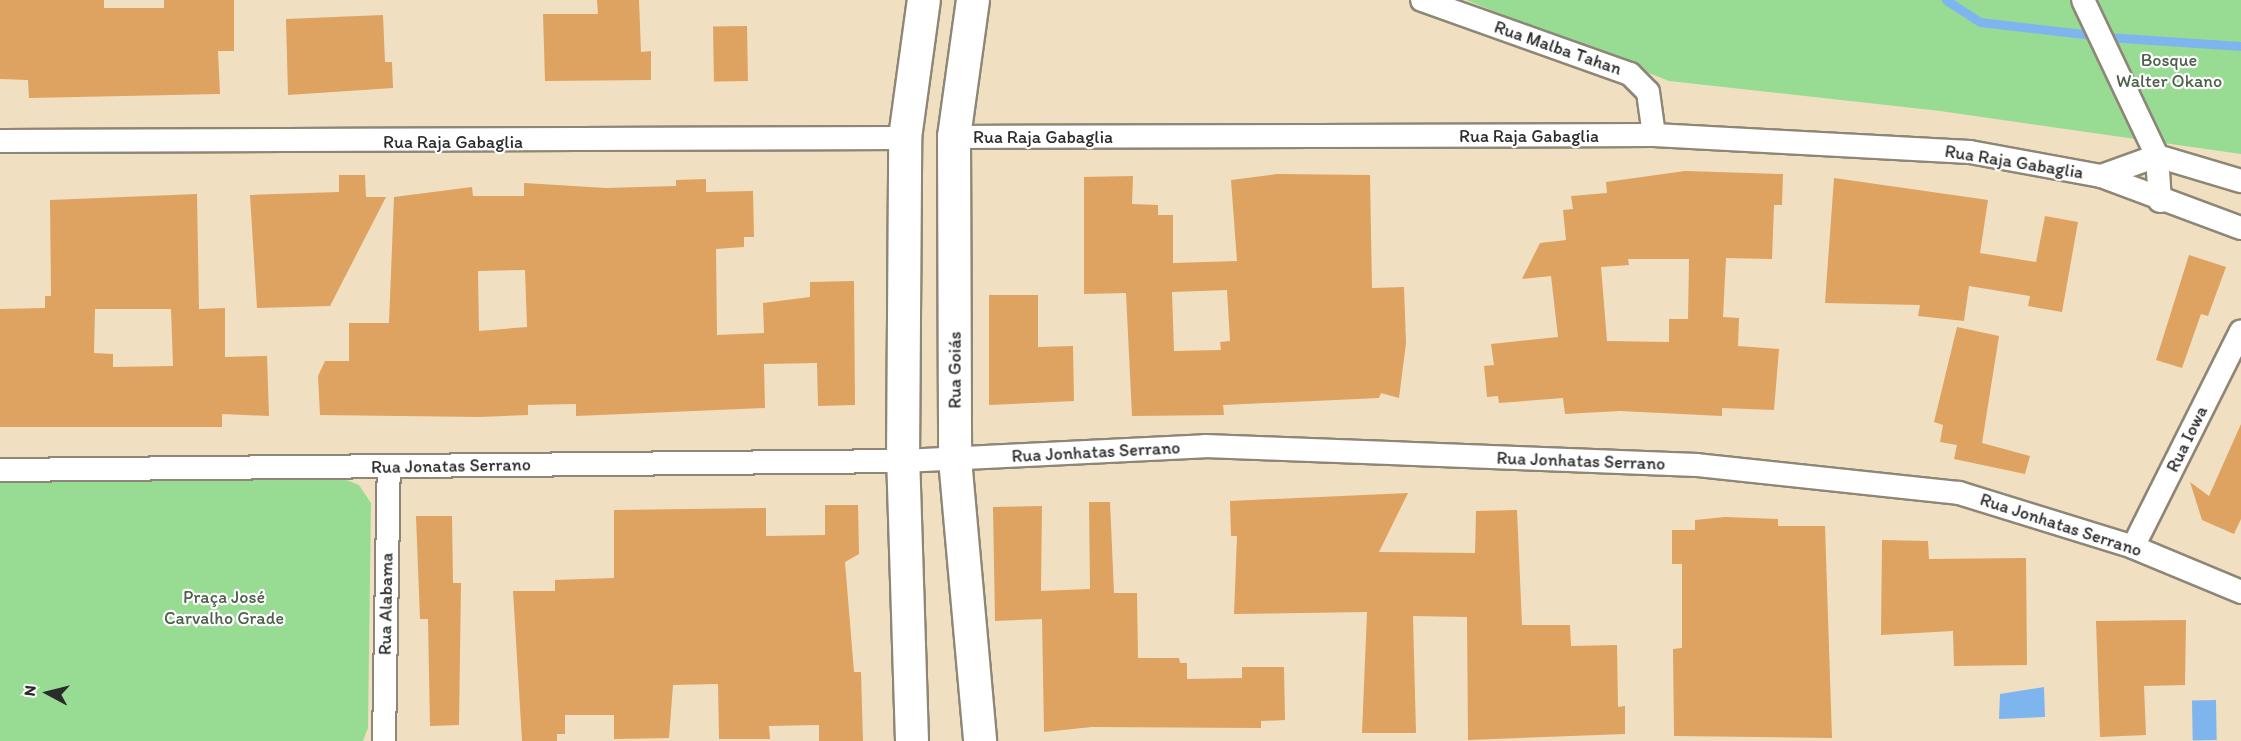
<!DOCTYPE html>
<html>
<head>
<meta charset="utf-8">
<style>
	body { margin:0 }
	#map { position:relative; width:2241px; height:741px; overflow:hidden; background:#f0e0c1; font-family:Itim,sans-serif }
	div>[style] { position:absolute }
	.green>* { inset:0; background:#98dc94 }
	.water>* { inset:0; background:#7fb5ee; transform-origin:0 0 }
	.stream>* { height:9px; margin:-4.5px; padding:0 4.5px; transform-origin:4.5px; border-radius:4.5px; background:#7fb5ee }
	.building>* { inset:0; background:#dea261; transform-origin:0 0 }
	.roads { filter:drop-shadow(2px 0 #8e8676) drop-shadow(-2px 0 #8e8676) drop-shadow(0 2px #8e8676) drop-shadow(0 -2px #8e8676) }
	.street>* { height:22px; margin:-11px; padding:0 11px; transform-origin:11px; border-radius:11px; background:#fff }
	.secondary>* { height:32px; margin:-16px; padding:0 16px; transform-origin:16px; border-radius:16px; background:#fff }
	span { translate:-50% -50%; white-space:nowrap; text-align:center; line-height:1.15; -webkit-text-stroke:4.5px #fff; paint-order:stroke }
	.street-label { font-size:18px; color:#2b2b2b }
	.park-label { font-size:18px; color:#4c604a }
	.north { position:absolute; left:18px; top:663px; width:60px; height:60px; -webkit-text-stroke:4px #fff; paint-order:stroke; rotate:277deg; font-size:16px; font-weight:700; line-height:24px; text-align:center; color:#2b2b2b }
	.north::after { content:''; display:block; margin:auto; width:21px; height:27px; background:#2b2b2b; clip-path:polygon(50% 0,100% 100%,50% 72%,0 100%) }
</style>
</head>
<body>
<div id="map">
	<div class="green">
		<div style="clip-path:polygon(1466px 0,2241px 0,2241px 154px,1940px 111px,1669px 81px)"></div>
		<div style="clip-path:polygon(334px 475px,359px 485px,371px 503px,368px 728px,363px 741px,0 741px,0 478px)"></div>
	</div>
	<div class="water">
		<div style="clip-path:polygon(2044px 687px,2045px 717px,1999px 719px,2000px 694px)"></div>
		<div style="left:2216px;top:700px;width:40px;height:24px;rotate:89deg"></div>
	</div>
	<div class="stream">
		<div style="left:1946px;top:0;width:40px;rotate:32.9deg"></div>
		<div style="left:1980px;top:22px;width:113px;rotate:6.6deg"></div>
		<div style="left:2108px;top:37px;width:133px;rotate:3.9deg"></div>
	</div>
	<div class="building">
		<div style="clip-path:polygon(0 0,104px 0,104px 8px,164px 8px,164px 0,234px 0,234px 51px,218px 51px,220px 94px,29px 98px,28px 80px,0 79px)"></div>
		<div style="clip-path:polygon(597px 0,639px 0,641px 52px,651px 51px,651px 80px,545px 81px,543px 14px,598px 14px)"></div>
		<div style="clip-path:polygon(383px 15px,385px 62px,392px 62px,393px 88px,288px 95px,286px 19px)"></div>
		<div style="left:747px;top:26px;width:55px;height:34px;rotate:89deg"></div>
		<div style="clip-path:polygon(evenodd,1685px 171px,1783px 174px,1782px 205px,1774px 205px,1772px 259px,1726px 258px,1723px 317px,1739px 318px,1738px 346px,1779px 349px,1774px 410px,1722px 408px,1722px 416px,1620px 411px,1565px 414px,1563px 398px,1499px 403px,1498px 396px,1487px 397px,1484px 366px,1494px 365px,1491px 344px,1558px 337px,1551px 276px,1522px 279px,1540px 243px,1566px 240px,1563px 210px,1573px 209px,1571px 196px,1607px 193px,1606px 182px,1685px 171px,1628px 259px,1689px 259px,1688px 319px,1669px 319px,1669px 342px,1607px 341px,1601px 267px,1629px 265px,1628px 259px)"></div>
		<div style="clip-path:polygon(evenodd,1277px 174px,1370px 175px,1372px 288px,1404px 287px,1406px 343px,1399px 398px,1381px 393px,1379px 398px,1223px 405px,1224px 415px,1132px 416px,1126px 293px,1084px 294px,1084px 177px,1133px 176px,1132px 204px,1158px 205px,1158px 215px,1173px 215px,1173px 263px,1237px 261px,1231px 180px,1277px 174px,1227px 290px,1230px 341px,1220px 342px,1221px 350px,1174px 351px,1172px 292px,1227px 290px)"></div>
		<div style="clip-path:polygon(339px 175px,365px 175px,366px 197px,386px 197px,330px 306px,257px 308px,250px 195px,339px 192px)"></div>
		<div style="clip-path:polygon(1834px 178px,1988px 200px,1980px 253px,2036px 262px,2045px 216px,2078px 222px,2062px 312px,2028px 306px,2030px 296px,1969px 286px,1964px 321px,1918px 316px,1920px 305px,1825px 303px)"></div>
		<div style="clip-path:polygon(evenodd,706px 179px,706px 192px,753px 191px,754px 237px,744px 237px,744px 247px,716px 249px,717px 335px,764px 333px,763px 303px,810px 297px,810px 282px,854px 281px,855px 405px,818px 406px,817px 363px,764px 364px,765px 408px,576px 416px,576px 404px,528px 405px,528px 415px,480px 417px,320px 415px,318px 376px,325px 361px,349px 361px,349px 323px,389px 323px,394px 197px,472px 187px,473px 196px,524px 196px,524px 183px,606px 188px,676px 186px,676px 180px,706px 179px,525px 270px,527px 327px,479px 331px,478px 271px,525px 270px)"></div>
		<div style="clip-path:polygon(evenodd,197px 194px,199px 309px,225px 308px,225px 357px,267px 356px,269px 416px,222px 414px,222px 427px,0 427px,0 309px,45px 308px,45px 296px,51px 296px,50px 200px,197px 194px,95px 309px,171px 309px,173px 366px,113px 367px,113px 354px,94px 353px,95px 309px)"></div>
		<div style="clip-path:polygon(2189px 255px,2226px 267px,2208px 316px,2201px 314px,2182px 368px,2156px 360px)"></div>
		<div style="clip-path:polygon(989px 295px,1038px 295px,1038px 347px,1073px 346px,1074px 401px,989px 405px)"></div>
		<div style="clip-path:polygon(1957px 327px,1999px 336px,1982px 443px,2030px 456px,2025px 474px,1954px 459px,1957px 445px,1940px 442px,1943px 425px,1934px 422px)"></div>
		<div style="clip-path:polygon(2241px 424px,2241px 519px,2234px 534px,2202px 520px,2190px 482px,2209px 496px)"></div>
		<div style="clip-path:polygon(1408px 493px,1379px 552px,1475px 553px,1476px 511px,1517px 510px,1522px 625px,1570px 625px,1571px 646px,1617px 645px,1618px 707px,1625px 706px,1625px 734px,1468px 740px,1467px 617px,1413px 616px,1416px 733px,1362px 733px,1367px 612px,1234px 614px,1237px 536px,1231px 536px,1230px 501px)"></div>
		<div style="clip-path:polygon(1089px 502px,1110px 502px,1114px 593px,1137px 593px,1138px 658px,1179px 658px,1180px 663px,1187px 663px,1187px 679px,1242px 678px,1242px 667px,1284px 667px,1285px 720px,1261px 721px,1261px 728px,1092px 727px,1044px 732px,1042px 619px,995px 621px,993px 507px,1042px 506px,1041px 591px,1090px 589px)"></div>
		<div style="clip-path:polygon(825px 505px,858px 505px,859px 554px,845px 562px,854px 672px,861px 672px,863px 741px,819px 741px,819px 725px,769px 726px,770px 739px,719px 739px,718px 684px,673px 685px,669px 738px,614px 739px,614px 715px,565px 715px,565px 734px,557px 734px,557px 741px,522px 741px,513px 591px,555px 591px,555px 580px,614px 578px,614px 510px,766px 508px,766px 536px,825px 535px)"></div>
		<div style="clip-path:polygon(416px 516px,452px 516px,453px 583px,461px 583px,459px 725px,430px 726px,428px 619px,420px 619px)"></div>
		<div style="clip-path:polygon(1725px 517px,1778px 519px,1778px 526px,1825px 526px,1832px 738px,1674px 736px,1673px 649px,1682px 648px,1682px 564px,1672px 564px,1672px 530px,1695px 530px,1695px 520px)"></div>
		<div style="clip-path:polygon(1882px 540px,1928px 541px,1929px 559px,2026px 558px,2027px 665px,1954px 666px,1953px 631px,1881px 635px)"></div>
		<div style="clip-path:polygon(2186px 620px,2185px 685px,2144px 686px,2146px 735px,2100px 737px,2096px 621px)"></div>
	</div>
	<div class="roads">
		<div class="street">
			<div style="left:1422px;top:0;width:221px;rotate:19.6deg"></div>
			<div style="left:1630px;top:74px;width:25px;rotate:45deg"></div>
			<div style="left:1648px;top:92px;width:43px;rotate:82.1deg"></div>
			<div style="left:2083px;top:0;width:173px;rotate:64.6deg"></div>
			<div style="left:2157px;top:156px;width:45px;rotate:86.2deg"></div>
			<div style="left:954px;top:137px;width:700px;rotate:-0.16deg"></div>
			<div style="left:1654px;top:135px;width:316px;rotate:3.1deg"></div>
			<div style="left:1970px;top:152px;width:133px;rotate:10.4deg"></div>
			<div style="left:2101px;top:176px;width:149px;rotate:20.4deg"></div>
			<div style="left:0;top:141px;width:905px;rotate:-0.19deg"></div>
			<div style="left:2101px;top:176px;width:59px;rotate:-19.7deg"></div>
			<div style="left:2157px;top:156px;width:88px;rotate:16.6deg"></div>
			<div style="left:0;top:470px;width:903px;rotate:-0.57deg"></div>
			<div style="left:903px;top:461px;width:302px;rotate:-2.8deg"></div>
			<div style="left:1205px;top:446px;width:492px;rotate:2.2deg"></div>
			<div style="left:1697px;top:465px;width:263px;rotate:6.1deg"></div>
			<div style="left:1959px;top:493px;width:182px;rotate:17.2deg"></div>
			<div style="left:2133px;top:547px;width:117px;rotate:22.6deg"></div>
			<div style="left:2133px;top:547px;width:241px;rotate:-63.4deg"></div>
			<div style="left:384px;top:741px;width:274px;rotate:-89deg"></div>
		</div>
		<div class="secondary">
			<div style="left:973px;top:0;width:138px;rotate:97.9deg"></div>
			<div style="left:954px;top:137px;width:322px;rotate:89.8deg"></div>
			<div style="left:955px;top:459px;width:283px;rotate:84.9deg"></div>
			<div style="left:912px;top:741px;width:280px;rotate:-91.8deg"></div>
			<div style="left:903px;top:461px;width:323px;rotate:-89.6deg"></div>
			<div style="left:905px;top:138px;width:139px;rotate:-82.2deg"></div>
		</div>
	</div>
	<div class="street-label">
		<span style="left:1558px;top:48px;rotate:19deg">Rua Malba Tahan</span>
		<span style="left:1529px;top:136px">Rua Raja Gabaglia</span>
		<span style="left:1043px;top:137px">Rua Raja Gabaglia</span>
		<span style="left:453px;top:142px">Rua Raja Gabaglia</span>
		<span style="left:2014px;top:162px;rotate:9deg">Rua Raja Gabaglia</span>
		<span style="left:955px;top:370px;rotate:-90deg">Rua Goiás</span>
		<span style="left:2187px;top:439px;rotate:-64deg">Rua Iowa</span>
		<span style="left:1096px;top:452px;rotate:-3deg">Rua Jonhatas Serrano</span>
		<span style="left:1581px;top:461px;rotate:2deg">Rua Jonhatas Serrano</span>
		<span style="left:451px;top:466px;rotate:-1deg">Rua Jonatas Serrano</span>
		<span style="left:2061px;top:525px;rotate:18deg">Rua Jonhatas Serrano</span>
		<span style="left:386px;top:604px;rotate:-89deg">Rua Alabama</span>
	</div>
	<div class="park-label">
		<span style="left:2169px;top:71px">Bosque<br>Walter Okano</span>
		<span style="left:224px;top:608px">Praça José<br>Carvalho Grade</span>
	</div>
	<div class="north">N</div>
</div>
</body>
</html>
